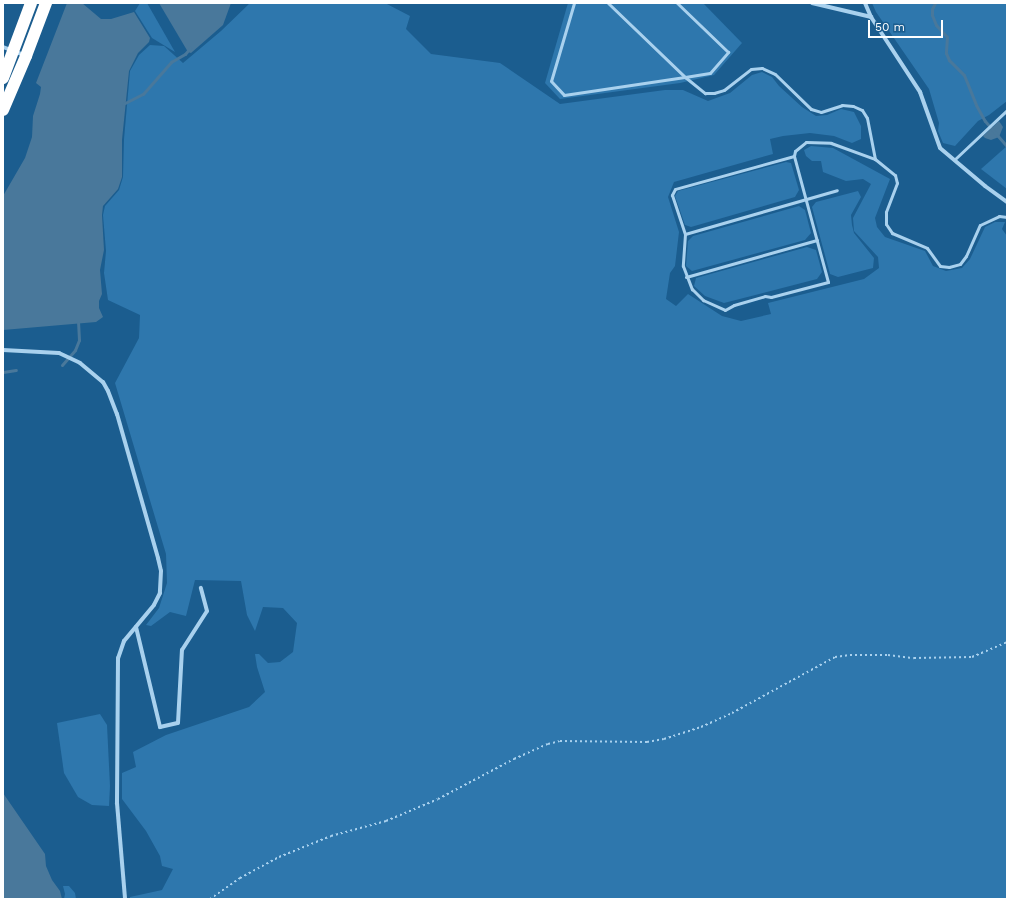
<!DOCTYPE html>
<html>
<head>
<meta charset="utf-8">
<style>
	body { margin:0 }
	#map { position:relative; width:1010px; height:902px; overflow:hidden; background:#1b5d8f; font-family:"Work Sans",sans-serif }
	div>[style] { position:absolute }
	.green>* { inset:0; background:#2e77ad }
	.water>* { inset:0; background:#49789b }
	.stream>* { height:3px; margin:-1.5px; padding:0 1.5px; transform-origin:1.5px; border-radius:1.5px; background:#49789b }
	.path>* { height:2px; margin-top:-1px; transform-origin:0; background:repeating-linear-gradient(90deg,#a9d1ee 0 2px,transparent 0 5px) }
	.lane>* { height:3px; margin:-1.5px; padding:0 1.5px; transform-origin:1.5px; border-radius:1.5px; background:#a9d1ee }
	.street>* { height:4px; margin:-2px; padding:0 2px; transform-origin:2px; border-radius:2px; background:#a9d1ee }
	.highway>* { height:12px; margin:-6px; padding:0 6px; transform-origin:6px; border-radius:6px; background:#fff }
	span { translate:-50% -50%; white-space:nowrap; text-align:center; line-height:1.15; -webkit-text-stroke:3.5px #1b5d8f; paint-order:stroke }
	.frame { position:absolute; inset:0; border:4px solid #fff; pointer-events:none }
	.scale { position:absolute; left:868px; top:20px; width:75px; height:18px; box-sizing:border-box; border:2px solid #fff; border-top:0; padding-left:5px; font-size:12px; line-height:14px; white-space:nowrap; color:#fff; -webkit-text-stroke:3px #1b5d8f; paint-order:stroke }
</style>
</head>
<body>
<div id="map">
	<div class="green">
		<div style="clip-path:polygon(140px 3px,147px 3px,175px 52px,152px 38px,135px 11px)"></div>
		<div style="clip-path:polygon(250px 3px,385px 3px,410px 16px,406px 29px,431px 54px,500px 63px,560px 104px,665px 90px,683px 90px,708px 101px,730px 93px,752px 75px,762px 72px,772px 77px,779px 86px,802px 107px,816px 116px,827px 115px,841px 109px,854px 112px,861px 126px,861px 139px,852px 143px,834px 136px,810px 133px,783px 136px,770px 139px,773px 154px,674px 182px,668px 197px,679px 232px,675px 266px,670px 273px,666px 299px,676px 306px,688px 294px,722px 316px,741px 321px,771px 314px,768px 303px,864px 279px,879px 268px,878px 257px,854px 231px,853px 218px,871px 184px,863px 179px,846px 181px,823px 172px,821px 161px,812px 161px,806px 156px,804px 150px,811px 146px,833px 148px,890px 179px,875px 218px,877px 227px,885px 237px,925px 251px,933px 266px,946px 271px,962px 268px,970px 259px,985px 227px,995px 222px,1005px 222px,1002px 229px,1007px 236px,1007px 899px,130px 899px,130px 897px,162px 890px,173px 869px,162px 866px,160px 856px,146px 831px,122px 799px,122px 773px,136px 767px,133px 752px,166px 735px,249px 707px,265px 692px,257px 667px,255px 654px,259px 654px,268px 663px,280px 662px,293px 652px,297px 623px,283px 608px,263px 607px,255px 631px,247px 615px,241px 581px,195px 580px,186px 616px,170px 612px,151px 626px,146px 625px,159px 608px,167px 583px,166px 554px,115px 383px,139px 338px,140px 315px,108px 300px,104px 273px,106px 251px,103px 215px,105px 206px,119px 190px,123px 177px,124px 139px,130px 71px,139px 55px,150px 45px,164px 46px,183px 63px,221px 31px)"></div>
		<div style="clip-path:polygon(568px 3px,703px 3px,742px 43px,714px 75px,680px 83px,560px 99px,545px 83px)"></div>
		<div style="clip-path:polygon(872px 3px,1007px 3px,1007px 101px,989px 115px,978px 121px,955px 146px,943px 143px,938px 131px,939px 123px,929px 89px,876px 12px)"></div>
		<div style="clip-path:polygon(1007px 146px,1007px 189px,981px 169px)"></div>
		<div style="clip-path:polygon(786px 162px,791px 163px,799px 190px,795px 197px,691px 227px,685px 225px,675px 196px,678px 191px)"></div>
		<div style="clip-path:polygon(858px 191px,861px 197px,851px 215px,852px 225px,854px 233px,874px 258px,873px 268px,838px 277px,830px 274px,812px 207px,816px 202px)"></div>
		<div style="clip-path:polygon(799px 206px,805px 210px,811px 233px,805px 240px,692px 271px,686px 266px,688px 241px,693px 236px)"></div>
		<div style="clip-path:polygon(807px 247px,816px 250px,822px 272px,817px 279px,724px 303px,705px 296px,694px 286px,696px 278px)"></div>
		<div style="clip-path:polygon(100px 714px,107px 725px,110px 786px,109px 806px,92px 805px,78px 797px,64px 773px,57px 723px)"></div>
		<div style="clip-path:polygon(63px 886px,69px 886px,75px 893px,76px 899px,64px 899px,65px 894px)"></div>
	</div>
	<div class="water">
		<div style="clip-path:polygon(67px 3px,82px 3px,101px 19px,111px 19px,134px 12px,150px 38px,149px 42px,138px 53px,129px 71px,122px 140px,122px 177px,118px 189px,103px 206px,102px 215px,104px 250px,100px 270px,102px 294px,99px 301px,99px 308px,103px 317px,96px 322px,3px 330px,3px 196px,25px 158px,32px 137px,33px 116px,40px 94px,41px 87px,36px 83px)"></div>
		<div style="clip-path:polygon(159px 3px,231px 3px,223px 25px,191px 53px,188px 52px)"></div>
		<div style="clip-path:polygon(999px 121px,1003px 127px,999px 137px,991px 140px,985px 138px,983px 136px)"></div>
		<div style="clip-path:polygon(3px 793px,45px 854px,46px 866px,52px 880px,60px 891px,62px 899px,3px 899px)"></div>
	</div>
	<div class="stream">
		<div style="left:935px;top:3px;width:7px;rotate:117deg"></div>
		<div style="left:932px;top:9px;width:6px;rotate:90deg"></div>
		<div style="left:932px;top:15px;width:11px;rotate:68deg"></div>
		<div style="left:936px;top:25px;width:16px;rotate:47deg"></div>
		<div style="left:947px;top:37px;width:16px;rotate:94deg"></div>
		<div style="left:946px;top:53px;width:8px;rotate:67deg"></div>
		<div style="left:949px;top:60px;width:21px;rotate:45deg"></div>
		<div style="left:964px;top:75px;width:32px;rotate:68deg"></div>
		<div style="left:976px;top:105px;width:18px;rotate:61deg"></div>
		<div style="left:985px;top:121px;width:33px;rotate:49deg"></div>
		<div style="left:123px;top:104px;width:22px;rotate:-27deg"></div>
		<div style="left:143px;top:94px;width:43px;rotate:-48.8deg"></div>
		<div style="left:171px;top:62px;width:16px;rotate:-30deg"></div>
		<div style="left:185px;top:54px;width:8px;rotate:-50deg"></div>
		<div style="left:62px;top:365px;width:20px;rotate:-49deg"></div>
		<div style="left:75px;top:350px;width:11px;rotate:-68deg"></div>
		<div style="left:79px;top:340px;width:18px;rotate:-93deg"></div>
		<div style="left:3px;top:372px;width:13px;rotate:-9deg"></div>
	</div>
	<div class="path">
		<div style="left:210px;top:899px;width:37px;rotate:-35deg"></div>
		<div style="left:240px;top:878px;width:44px;rotate:-28.3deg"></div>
		<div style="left:279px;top:857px;width:56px;rotate:-22deg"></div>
		<div style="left:331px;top:836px;width:57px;rotate:-15.3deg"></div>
		<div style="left:386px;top:821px;width:56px;rotate:-22.9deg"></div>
		<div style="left:438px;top:799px;width:86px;rotate:-27.8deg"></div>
		<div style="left:514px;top:759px;width:37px;rotate:-24deg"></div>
		<div style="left:548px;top:744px;width:12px;rotate:-14deg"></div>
		<div style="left:560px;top:741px;width:87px;rotate:0.7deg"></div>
		<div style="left:647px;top:742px;width:17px;rotate:-10deg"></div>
		<div style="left:664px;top:739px;width:39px;rotate:-18deg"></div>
		<div style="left:701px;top:727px;width:34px;rotate:-24deg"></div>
		<div style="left:732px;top:713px;width:117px;rotate:-28.5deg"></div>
		<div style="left:835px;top:657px;width:15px;rotate:-8deg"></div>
		<div style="left:850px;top:655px;width:38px"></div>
		<div style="left:888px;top:655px;width:26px;rotate:7deg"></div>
		<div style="left:914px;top:658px;width:58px;rotate:-1deg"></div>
		<div style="left:972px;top:657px;width:38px;rotate:-23deg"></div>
	</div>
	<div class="lane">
		<div style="left:574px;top:3px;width:81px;rotate:106.4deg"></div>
		<div style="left:551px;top:81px;width:19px;rotate:47deg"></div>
		<div style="left:564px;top:95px;width:122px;rotate:-8.5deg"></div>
		<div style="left:685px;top:77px;width:26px;rotate:39deg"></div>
		<div style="left:705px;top:93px;width:9px"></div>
		<div style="left:714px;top:93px;width:10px;rotate:-17deg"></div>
		<div style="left:724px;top:90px;width:34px;rotate:-38deg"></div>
		<div style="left:751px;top:69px;width:11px;rotate:-5deg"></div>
		<div style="left:762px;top:68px;width:14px;rotate:25deg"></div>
		<div style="left:775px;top:74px;width:50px;rotate:44.2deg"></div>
		<div style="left:811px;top:109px;width:10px;rotate:17deg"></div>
		<div style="left:821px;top:112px;width:22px;rotate:-18deg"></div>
		<div style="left:842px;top:105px;width:11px;rotate:5deg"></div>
		<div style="left:853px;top:106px;width:10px;rotate:24deg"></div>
		<div style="left:862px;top:110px;width:9px;rotate:58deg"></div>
		<div style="left:867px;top:118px;width:42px;rotate:79deg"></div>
		<div style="left:875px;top:159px;width:26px;rotate:39deg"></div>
		<div style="left:895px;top:175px;width:8px;rotate:76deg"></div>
		<div style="left:897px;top:183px;width:31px;rotate:111deg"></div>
		<div style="left:886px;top:212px;width:12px;rotate:90deg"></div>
		<div style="left:886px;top:224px;width:11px;rotate:56deg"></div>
		<div style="left:892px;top:233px;width:38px;rotate:23deg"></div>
		<div style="left:927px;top:248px;width:22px;rotate:54deg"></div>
		<div style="left:940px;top:266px;width:9px;rotate:6deg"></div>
		<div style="left:949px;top:267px;width:11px;rotate:-15deg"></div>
		<div style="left:960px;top:264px;width:10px;rotate:-53deg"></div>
		<div style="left:966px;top:256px;width:34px;rotate:-66deg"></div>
		<div style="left:980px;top:225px;width:21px;rotate:-25deg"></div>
		<div style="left:999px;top:216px;width:8px;rotate:7deg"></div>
		<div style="left:608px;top:3px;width:107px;rotate:43.9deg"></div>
		<div style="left:685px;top:77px;width:25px;rotate:-9deg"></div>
		<div style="left:710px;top:73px;width:28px;rotate:-49deg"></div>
		<div style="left:728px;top:52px;width:71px;rotate:-136.1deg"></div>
		<div style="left:794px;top:156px;width:123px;rotate:164.5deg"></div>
		<div style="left:675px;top:189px;width:7px;rotate:117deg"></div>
		<div style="left:672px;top:195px;width:41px;rotate:71.6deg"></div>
		<div style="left:685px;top:234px;width:32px;rotate:94deg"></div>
		<div style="left:683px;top:266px;width:25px;rotate:69deg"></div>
		<div style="left:692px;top:289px;width:16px;rotate:45deg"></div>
		<div style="left:703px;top:300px;width:24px;rotate:24deg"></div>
		<div style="left:725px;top:310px;width:10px;rotate:-29deg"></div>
		<div style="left:734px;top:305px;width:32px;rotate:-16deg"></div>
		<div style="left:765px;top:296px;width:6px;rotate:9deg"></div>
		<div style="left:771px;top:297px;width:59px;rotate:-14.7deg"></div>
		<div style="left:828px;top:282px;width:131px;rotate:-105.1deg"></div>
		<div style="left:794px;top:156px;width:5px;rotate:-79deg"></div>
		<div style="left:795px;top:151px;width:14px;rotate:-39deg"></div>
		<div style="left:806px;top:142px;width:25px;rotate:2deg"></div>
		<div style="left:831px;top:143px;width:47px;rotate:20deg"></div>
		<div style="left:955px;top:159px;width:71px;rotate:-43.3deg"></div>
		<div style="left:685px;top:234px;width:158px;rotate:-16.1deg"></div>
		<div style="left:686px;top:277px;width:136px;rotate:-15.8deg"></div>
	</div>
	<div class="street">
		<div style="left:812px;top:3px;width:61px;rotate:13.3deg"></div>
		<div style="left:865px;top:3px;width:15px;rotate:67deg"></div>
		<div style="left:871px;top:17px;width:90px;rotate:56.8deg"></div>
		<div style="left:920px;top:92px;width:59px;rotate:70.3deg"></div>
		<div style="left:940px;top:148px;width:59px;rotate:40.2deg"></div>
		<div style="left:985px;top:186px;width:27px;rotate:36deg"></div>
		<div style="left:3px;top:47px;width:22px;rotate:21deg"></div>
		<div style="left:3px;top:350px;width:56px;rotate:3.1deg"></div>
		<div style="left:59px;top:353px;width:23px;rotate:25deg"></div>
		<div style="left:80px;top:363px;width:30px;rotate:40deg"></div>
		<div style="left:103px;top:382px;width:10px;rotate:61deg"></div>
		<div style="left:108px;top:391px;width:25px;rotate:69deg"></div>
		<div style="left:117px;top:414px;width:150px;rotate:74.1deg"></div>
		<div style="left:158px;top:558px;width:13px;rotate:77deg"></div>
		<div style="left:161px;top:571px;width:22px;rotate:93deg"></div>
		<div style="left:160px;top:593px;width:13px;rotate:117deg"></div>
		<div style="left:154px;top:605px;width:47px;rotate:129.8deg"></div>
		<div style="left:124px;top:641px;width:18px;rotate:109deg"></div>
		<div style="left:118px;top:658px;width:145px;rotate:90.4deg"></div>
		<div style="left:117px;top:803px;width:96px;rotate:85.2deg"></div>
		<div style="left:136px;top:627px;width:103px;rotate:76.5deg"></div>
		<div style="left:160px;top:727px;width:18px;rotate:-13deg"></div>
		<div style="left:178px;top:723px;width:73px;rotate:-86.9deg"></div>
		<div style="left:182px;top:650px;width:46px;rotate:-57.3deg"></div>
		<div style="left:207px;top:611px;width:24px;rotate:-105deg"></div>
	</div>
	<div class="highway">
		<div style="left:3px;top:78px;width:80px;rotate:-69.5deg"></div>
		<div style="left:3px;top:110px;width:59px;rotate:-66.9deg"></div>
		<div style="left:26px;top:56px;width:57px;rotate:-69.3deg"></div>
	</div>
	<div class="frame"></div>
	<div class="scale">50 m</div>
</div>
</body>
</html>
